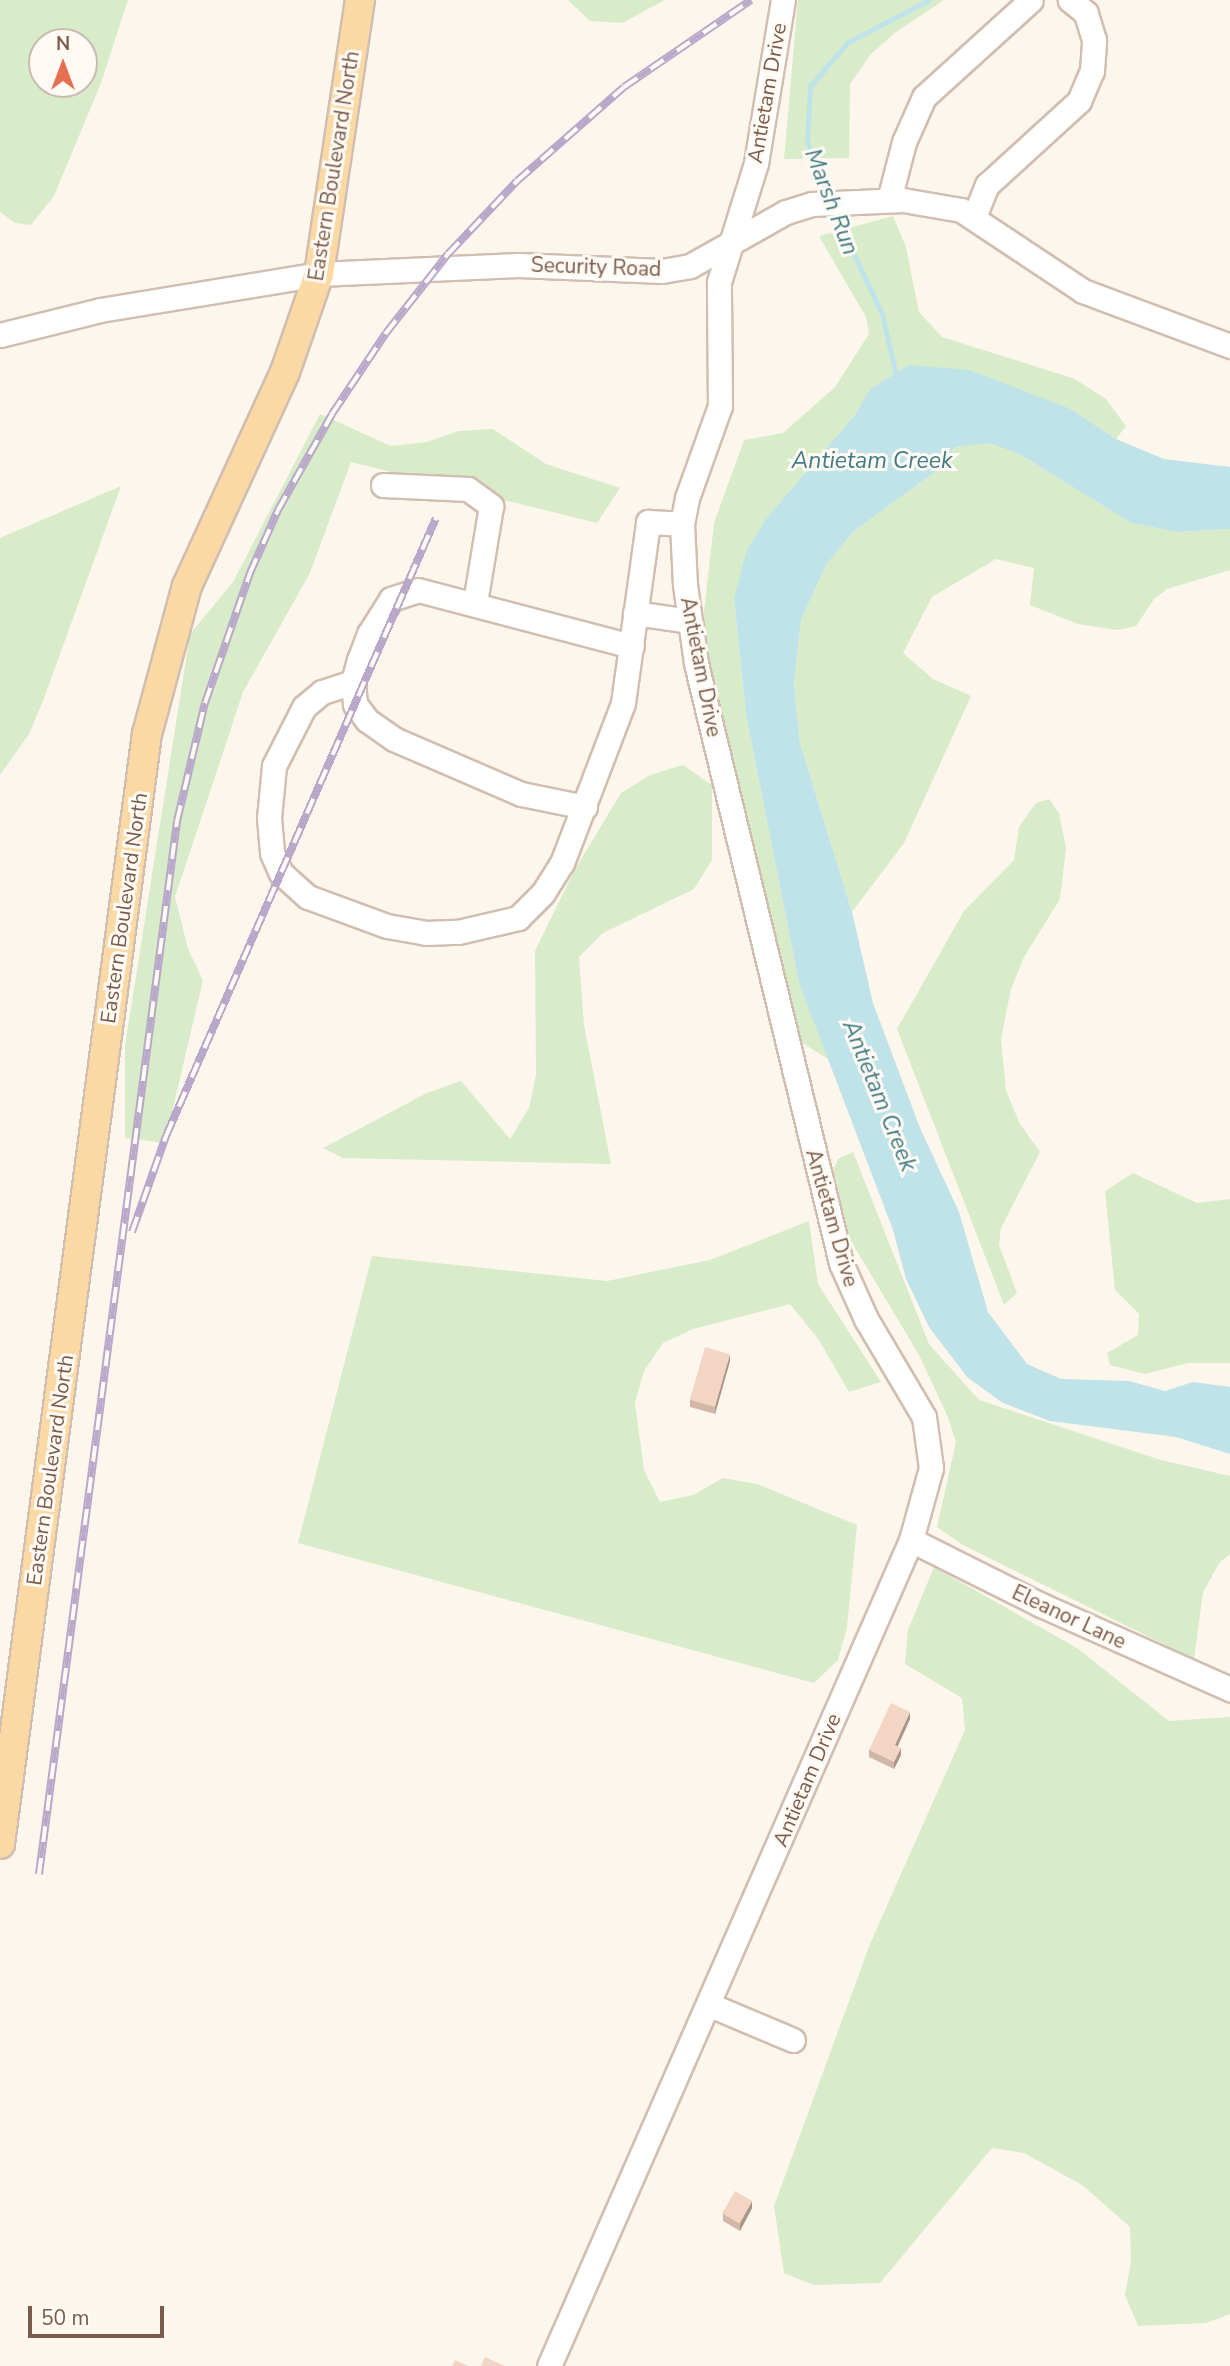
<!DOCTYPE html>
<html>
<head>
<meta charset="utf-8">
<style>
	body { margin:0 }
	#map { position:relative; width:1230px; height:2366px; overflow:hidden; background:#fdf6ec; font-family:"Nunito Sans",sans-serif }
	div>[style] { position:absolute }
	.green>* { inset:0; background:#d8ecc9 }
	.water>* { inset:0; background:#bfe3e8 }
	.stream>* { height:5px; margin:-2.5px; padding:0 2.5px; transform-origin:2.5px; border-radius:2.5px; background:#bfe3e8 }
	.roads { filter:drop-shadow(2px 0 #d1beb0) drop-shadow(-2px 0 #d1beb0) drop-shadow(0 2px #d1beb0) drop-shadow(0 -2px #d1beb0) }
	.minor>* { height:23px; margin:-11.5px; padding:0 11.5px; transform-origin:11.5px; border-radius:11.5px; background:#fff }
	.major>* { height:28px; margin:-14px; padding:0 14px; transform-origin:14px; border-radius:14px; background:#fbd9a5 }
	.rail>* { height:8px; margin-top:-4px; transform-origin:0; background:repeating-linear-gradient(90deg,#fffaf3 0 16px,#b9a8c9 0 32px); box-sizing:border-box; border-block:2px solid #b9a8c9 }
	.wall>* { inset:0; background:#d1b7a8 }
	.shaded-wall>* { inset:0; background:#aa9588 }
	.building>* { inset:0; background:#f3d5c3; transform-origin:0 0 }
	span { translate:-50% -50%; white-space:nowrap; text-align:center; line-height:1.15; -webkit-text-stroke:6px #fffaf3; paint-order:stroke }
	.street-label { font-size:21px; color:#7a5c4d }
	.water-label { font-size:23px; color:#437c86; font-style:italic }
	.north { position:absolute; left:28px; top:28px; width:70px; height:70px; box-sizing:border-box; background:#fffaf3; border:2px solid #cabbb1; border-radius:50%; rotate:0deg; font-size:19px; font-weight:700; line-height:28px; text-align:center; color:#7a5c4d }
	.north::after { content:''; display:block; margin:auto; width:24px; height:32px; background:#e76f51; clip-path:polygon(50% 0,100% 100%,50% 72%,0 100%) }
	.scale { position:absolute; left:28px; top:2306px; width:136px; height:32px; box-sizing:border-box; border:4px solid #7a5c4d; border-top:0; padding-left:9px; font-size:21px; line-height:24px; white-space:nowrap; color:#7a5c4d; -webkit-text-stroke:5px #fffaf3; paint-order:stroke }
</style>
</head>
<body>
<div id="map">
	<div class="green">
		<div style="clip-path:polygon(evenodd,0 0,128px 0,101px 83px,54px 196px,31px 225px,15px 223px,0 212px,0 0,42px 42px,84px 42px,84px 84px,42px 84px,42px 42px)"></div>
		<div style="clip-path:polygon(568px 0,665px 0,622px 23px,590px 21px)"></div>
		<div style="clip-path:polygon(798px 0,944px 0,896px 32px,871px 54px,850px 84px,849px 158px,784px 159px)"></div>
		<div style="clip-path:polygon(893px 216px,906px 247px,919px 312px,942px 337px,1075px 379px,1106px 399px,1126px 426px,1116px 439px,1071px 409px,909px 365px,870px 389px,854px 416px,765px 520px,734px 599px,746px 715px,799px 983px,831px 1061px,798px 1040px,701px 638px,714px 523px,744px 440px,783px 433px,835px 387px,869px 334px,866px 317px,819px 236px)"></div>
		<div style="clip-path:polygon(320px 414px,391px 446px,427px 442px,459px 431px,493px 429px,546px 464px,620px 488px,597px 523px,351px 462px,310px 573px,243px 692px,175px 897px,188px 949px,203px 980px,165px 1143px,125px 1138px,125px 1046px,190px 634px,233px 582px)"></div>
		<div style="clip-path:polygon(990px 442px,1021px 455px,1131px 523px,1178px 532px,1230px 529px,1230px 570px,1167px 589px,1154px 599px,1136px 626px,1117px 630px,1078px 624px,1030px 605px,1034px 568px,996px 559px,932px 597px,903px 653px,933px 679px,971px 696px,904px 843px,852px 912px,800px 743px,794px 684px,801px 620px,826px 565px,853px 532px,939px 469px,955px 447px)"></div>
		<div style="clip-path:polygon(121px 486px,43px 701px,29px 734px,0 775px,0 538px)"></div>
		<div style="clip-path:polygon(683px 765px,712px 785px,712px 860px,694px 889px,603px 933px,579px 957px,584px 1025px,611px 1164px,343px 1158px,323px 1148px,427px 1093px,461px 1081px,510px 1139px,529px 1108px,536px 1075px,535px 951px,574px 871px,621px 793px,650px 775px)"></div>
		<div style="clip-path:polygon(1049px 799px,1059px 813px,1066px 848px,1060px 899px,1024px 957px,1011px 989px,1001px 1039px,1006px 1091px,1020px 1124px,1040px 1152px,1001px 1228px,999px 1245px,1017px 1293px,1004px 1305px,897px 1029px,964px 911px,1014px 860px,1019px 827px,1036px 803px)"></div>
		<div style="clip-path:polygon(853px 1152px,929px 1344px,979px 1400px,1161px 1460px,1230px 1476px,1230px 1554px,1220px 1562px,1203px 1592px,1194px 1659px,963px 1545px,937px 1527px,956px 1442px,947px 1415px,919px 1355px,823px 1194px,838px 1159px)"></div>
		<div style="clip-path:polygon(1133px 1173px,1197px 1203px,1230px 1199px,1230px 1363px,1188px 1363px,1145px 1374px,1110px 1365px,1107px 1353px,1138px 1335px,1139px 1314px,1115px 1290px,1105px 1191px)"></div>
		<div style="clip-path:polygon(809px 1221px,818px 1284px,881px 1382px,849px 1392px,819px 1340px,790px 1304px,693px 1329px,663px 1343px,644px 1371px,635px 1403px,644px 1470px,660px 1502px,693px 1495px,723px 1478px,757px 1484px,857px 1525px,847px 1627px,838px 1660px,814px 1683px,298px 1543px,372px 1256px,607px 1281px,710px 1260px)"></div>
		<div style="clip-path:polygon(934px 1567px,1077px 1648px,1169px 1721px,1230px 1717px,1230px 2314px,1206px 2323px,1138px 2326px,1125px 2295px,1131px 2261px,1130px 2227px,1082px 2185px,1024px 2153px,992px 2148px,880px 2283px,814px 2285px,784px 2273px,774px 2206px,870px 1944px,965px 1730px,962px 1698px,905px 1664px,908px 1630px)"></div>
	</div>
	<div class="water">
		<div style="clip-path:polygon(909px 365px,970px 370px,1071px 409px,1116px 439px,1164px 459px,1230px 467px,1230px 529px,1178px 532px,1131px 523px,1021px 455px,990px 443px,955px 447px,939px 469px,853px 532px,826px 565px,801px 620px,794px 684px,800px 743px,852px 912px,873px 1003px,920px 1128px,959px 1212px,988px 1312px,1027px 1364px,1061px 1379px,1129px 1381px,1165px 1391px,1193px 1382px,1230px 1387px,1230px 1454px,1176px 1437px,1050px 1421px,1003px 1403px,967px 1377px,929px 1327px,906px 1279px,893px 1230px,799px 983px,746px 715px,734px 599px,746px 552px,765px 520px,854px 416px,870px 389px)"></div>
	</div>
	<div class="stream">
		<div style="left:829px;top:198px;width:60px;rotate:-111.4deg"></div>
		<div style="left:807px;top:142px;width:56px;rotate:-86.9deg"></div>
		<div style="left:810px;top:86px;width:58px;rotate:-49.2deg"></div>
		<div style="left:848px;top:42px;width:91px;rotate:-27.4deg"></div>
		<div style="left:833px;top:210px;width:115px;rotate:64.8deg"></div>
		<div style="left:882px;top:314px;width:68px;rotate:77.2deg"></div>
	</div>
	<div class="roads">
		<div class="minor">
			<div style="left:889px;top:200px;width:60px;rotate:-75.5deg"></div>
			<div style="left:904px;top:142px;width:49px;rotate:-66deg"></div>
			<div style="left:924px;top:97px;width:144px;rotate:-42.2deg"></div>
			<div style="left:974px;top:217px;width:35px;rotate:-68deg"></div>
			<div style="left:987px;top:185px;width:125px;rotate:-42.4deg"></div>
			<div style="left:1079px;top:101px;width:33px;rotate:-67deg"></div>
			<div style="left:1092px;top:71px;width:31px;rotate:-86deg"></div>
			<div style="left:1094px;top:40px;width:28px;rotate:-107deg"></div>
			<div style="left:1086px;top:13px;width:21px;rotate:-141deg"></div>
			<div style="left:0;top:335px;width:103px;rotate:-14deg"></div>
			<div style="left:100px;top:310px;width:222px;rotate:-9.3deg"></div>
			<div style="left:319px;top:274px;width:199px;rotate:-2.6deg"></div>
			<div style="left:518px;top:265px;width:144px;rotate:2.4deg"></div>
			<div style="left:662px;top:271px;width:28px;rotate:-10deg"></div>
			<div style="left:690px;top:266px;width:110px;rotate:-29.4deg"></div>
			<div style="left:786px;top:212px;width:27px;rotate:-17deg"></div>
			<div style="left:812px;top:204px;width:91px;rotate:-2.5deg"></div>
			<div style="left:903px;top:200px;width:59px;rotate:9.8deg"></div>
			<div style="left:961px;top:210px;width:146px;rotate:33.6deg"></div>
			<div style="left:1083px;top:291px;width:157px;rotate:20.5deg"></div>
			<div style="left:383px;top:485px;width:85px;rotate:2.7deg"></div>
			<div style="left:468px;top:489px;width:29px;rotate:36deg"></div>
			<div style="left:491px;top:506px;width:98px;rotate:99.4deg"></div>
			<div style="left:635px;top:613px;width:55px;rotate:8.4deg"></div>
			<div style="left:353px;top:682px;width:33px;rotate:162deg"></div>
			<div style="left:322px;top:692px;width:23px;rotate:140deg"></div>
			<div style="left:304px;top:707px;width:66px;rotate:117deg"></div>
			<div style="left:274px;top:766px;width:52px;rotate:95.5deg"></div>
			<div style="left:269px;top:818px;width:35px;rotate:85deg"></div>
			<div style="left:272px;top:853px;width:22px;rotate:66deg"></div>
			<div style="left:281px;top:873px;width:36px;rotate:42deg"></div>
			<div style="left:308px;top:897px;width:84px;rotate:20.2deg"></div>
			<div style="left:387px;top:926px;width:39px;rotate:10deg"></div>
			<div style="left:425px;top:933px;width:33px;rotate:-2deg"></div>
			<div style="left:458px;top:932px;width:62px;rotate:-13.1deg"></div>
			<div style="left:518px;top:918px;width:35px;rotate:-45deg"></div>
			<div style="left:543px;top:893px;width:36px;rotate:-58deg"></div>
			<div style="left:562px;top:863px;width:171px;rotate:-69.1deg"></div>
			<div style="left:623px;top:703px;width:183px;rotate:-82.1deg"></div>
			<div style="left:648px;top:522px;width:34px;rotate:3deg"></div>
			<div style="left:585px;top:807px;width:65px;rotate:-168.5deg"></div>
			<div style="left:521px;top:794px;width:138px;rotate:-156.6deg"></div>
			<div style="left:394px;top:739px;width:33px;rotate:-145deg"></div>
			<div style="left:367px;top:720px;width:20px;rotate:-127deg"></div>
			<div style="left:355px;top:704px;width:22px;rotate:-95deg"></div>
			<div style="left:353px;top:682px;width:23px;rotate:-75deg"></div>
			<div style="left:359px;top:660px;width:28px;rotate:-69deg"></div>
			<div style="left:369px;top:634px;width:41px;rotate:-57.8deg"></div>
			<div style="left:391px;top:599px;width:28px;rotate:-18deg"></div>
			<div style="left:418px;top:590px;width:221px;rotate:14.7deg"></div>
			<div style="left:911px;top:1540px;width:145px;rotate:26.6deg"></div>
			<div style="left:1041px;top:1605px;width:207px;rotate:24deg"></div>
			<div style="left:710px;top:2005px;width:90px;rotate:22.9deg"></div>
			<div style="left:549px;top:2366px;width:902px;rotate:-66.33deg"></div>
			<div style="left:911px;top:1540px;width:75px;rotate:-74.5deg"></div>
			<div style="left:931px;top:1468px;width:51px;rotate:-97.8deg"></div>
			<div style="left:924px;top:1417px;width:114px;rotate:-120.6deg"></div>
			<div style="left:866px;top:1319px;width:61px;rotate:-114.1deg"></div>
			<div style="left:841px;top:1263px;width:617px;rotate:-103.59deg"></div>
			<div style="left:696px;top:663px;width:79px;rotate:-98deg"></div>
			<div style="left:685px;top:585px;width:61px;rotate:-92.8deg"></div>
			<div style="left:682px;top:524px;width:26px;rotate:-79deg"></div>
			<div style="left:687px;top:498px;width:98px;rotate:-70.3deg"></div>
			<div style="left:720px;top:406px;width:124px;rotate:-90.5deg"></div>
			<div style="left:719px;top:282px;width:125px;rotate:-72.7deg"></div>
			<div style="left:756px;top:163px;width:165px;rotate:-80.6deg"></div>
		</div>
		<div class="major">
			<div style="left:0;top:1844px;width:1120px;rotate:-82.46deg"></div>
			<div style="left:147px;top:734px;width:153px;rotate:-74.9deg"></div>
			<div style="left:187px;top:586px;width:235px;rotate:-65.4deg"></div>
			<div style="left:285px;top:372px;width:104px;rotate:-70.9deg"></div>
			<div style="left:319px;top:274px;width:277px;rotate:-81.5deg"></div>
		</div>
	</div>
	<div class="rail">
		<div style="left:132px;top:1232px;width:102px;rotate:-70.5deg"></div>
		<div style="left:166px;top:1136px;width:674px;rotate:-66.4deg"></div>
		<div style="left:39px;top:1874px;width:1062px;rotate:-82.53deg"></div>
		<div style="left:177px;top:821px;width:121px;rotate:-76.7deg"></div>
		<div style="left:205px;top:703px;width:138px;rotate:-70.9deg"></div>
		<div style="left:250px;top:573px;width:69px;rotate:-66deg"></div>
		<div style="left:278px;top:510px;width:110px;rotate:-60.6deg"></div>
		<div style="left:332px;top:414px;width:97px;rotate:-56.3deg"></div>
		<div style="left:386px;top:333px;width:100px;rotate:-51.9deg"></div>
		<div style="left:448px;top:254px;width:100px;rotate:-46.6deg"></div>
		<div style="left:517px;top:181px;width:142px;rotate:-41.3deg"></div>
		<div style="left:624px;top:87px;width:154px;rotate:-34.4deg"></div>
	</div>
	<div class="wall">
		<div style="clip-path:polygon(730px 1361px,715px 1414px,690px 1407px,690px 1400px)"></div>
		<div style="clip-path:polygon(910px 1719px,898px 1746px,901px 1755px,894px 1769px,869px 1757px,869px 1750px)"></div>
		<div style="clip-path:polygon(752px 2208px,740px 2231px,723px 2221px,723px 2214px)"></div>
	</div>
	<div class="shaded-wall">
		<div style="clip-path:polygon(730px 1354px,730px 1361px,715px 1414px,715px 1407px)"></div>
		<div style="clip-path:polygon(910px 1712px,910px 1719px,895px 1752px,895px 1745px)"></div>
		<div style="clip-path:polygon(901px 1748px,901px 1755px,894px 1769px,894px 1762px)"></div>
		<div style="clip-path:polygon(752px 2201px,752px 2208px,740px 2231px,740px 2224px)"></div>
	</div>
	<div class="building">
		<div style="left:705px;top:1347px;width:26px;height:55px;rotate:16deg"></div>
		<div style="clip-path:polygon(891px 1703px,910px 1712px,895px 1745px,901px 1748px,894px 1762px,869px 1750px)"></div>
		<div style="left:735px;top:2191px;width:20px;height:26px;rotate:30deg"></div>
		<div style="clip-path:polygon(485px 2357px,505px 2366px,481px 2366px)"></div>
		<div style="clip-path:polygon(455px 2360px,468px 2366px,452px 2366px)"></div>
	</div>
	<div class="street-label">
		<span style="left:767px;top:93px;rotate:-80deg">Antietam Drive</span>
		<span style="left:334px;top:166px;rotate:-81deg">Eastern Boulevard North</span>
		<span style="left:596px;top:267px;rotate:2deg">Security Road</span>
		<span style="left:701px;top:667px;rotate:79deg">Antietam Drive</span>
		<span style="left:124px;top:908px;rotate:-82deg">Eastern Boulevard North</span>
		<span style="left:832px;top:1218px;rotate:74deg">Antietam Drive</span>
		<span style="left:50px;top:1470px;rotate:-82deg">Eastern Boulevard North</span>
		<span style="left:1069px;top:1617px;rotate:25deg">Eleanor Lane</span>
		<span style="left:807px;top:1780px;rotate:-67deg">Antietam Drive</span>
	</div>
	<div class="water-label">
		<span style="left:831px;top:202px;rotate:69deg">Marsh Run</span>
		<span style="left:872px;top:461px">Antietam Creek</span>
		<span style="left:879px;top:1096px;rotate:68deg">Antietam Creek</span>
	</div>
	<div class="north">N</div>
	<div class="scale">50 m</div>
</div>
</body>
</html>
